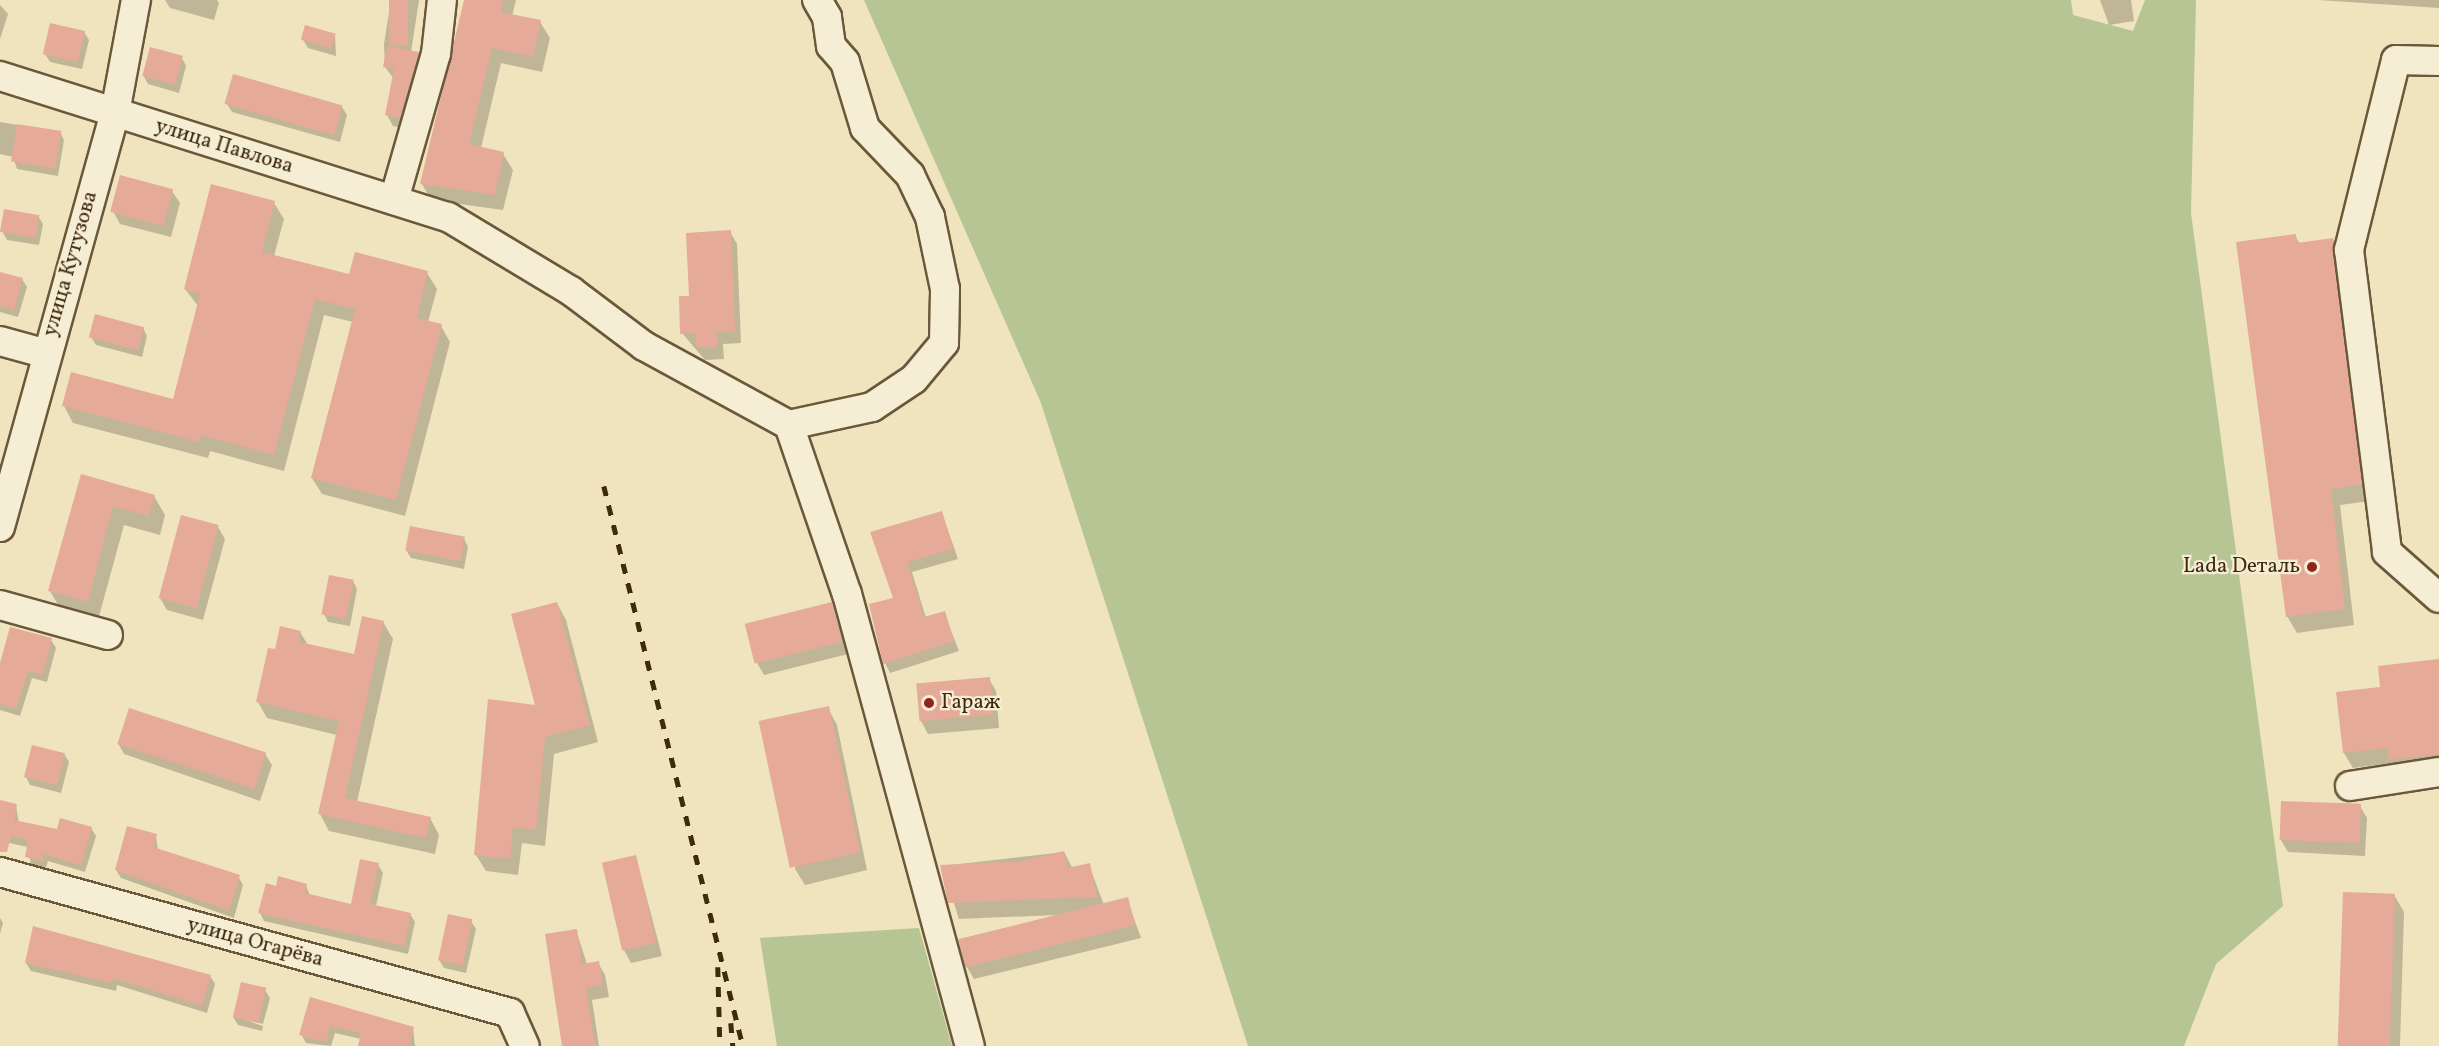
<!DOCTYPE html>
<html>
<head>
<meta charset="utf-8">
<style>
	body { margin:0 }
	#map { position:relative; width:2439px; height:1046px; overflow:hidden; background:#efe4bd; font-family:Vollkorn,serif }
	div>[style] { position:absolute }
	.green>* { inset:0; background:#b6c593 }
	.shadow>* { inset:0; background:#0003 }
	.building>* { inset:0; background:#e6aa98; transform-origin:0 0 }
	.roads { filter:drop-shadow(2px 0 #6b583a) drop-shadow(-2px 0 #6b583a) drop-shadow(0 2px #6b583a) drop-shadow(0 -2px #6b583a) }
	.minor>* { height:28px; margin:-14px; padding:0 14px; transform-origin:14px; border-radius:14px; background:#f5edd4 }
	.rail>* { height:4.5px; margin-top:-2.25px; transform-origin:0; background:repeating-linear-gradient(90deg,#3f2a0f 0 10px,transparent 0 20px) }
	.dots>* { width:16px; height:16px; translate:-50% -50%; box-sizing:border-box; border:3px solid #f5edd4; border-radius:50% }
	span { translate:-50% -50%; white-space:nowrap; text-align:center; line-height:1.15; -webkit-text-stroke:4.5px #f5edd4; paint-order:stroke }
	.street-label { font-size:21px; color:#3f2a0f }
	.poi-label { font-size:21px; color:#3f2a0f }
	.right { translate:-100% -50%; text-align:right }
	.left { translate:0 -50%; text-align:left }
</style>
</head>
<body>
<div id="map">
	<div class="green">
		<div style="clip-path:polygon(864px 0,2071px 0,2073px 15px,2133px 31px,2145px 0,2196px 0,2191px 213px,2283px 906px,2216px 964px,2184px 1046px,1248px 1046px,1041px 403px)"></div>
		<div style="clip-path:polygon(919px 928px,952px 1046px,777px 1046px,760px 938px)"></div>
	</div>
	<div class="shadow">
		<div style="clip-path:polygon(165px 0,217px 0,219px 3px,214px 20px,170px 8px)"></div>
		<div style="clip-path:polygon(391px 0,419px 0,411px 52px,418px 53px,425px 64px,406px 129px,393px 126px,387px 115px,394px 79px,385px 67px,384px 44px)"></div>
		<div style="clip-path:polygon(466px 0,516px 0,512px 16px,540px 22px,550px 38px,542px 72px,501px 63px,481px 148px,503px 154px,513px 170px,503px 210px,431px 200px,422px 184px)"></div>
		<div style="clip-path:polygon(2100px 0,2131px 0,2134px 21px,2109px 25px)"></div>
		<div style="clip-path:polygon(2439px 0,2439px 8px,2318px 0)"></div>
		<div style="clip-path:polygon(0 5px,8px 14px,0 39px)"></div>
		<div style="clip-path:polygon(84px 32px,89px 40px,82px 69px,50px 62px,45px 54px)"></div>
		<div style="clip-path:polygon(335px 35px,336px 56px,308px 48px,303px 40px)"></div>
		<div style="clip-path:polygon(182px 58px,186px 66px,179px 93px,148px 84px,143px 75px)"></div>
		<div style="clip-path:polygon(227px 104px,342px 107px,347px 115px,340px 142px,232px 112px)"></div>
		<div style="clip-path:polygon(0 122px,60px 132px,64px 140px,58px 176px,17px 169px,13px 157px,0 154px)"></div>
		<div style="clip-path:polygon(172px 191px,180px 203px,171px 237px,120px 224px,113px 211px)"></div>
		<div style="clip-path:polygon(274px 203px,284px 219px,274px 256px,350px 276px,427px 273px,437px 289px,428px 322px,441px 326px,450px 342px,405px 516px,322px 494px,312px 478px,353px 322px,324px 315px,284px 471px,210px 451px,208px 458px,73px 423px,64px 406px,174px 401px,199px 307px,185px 289px)"></div>
		<div style="clip-path:polygon(38px 216px,43px 224px,39px 245px,7px 240px,2px 231px)"></div>
		<div style="clip-path:polygon(730px 232px,737px 244px,741px 343px,723px 344px,724px 359px,705px 360px,682px 333px,690px 297px)"></div>
		<div style="clip-path:polygon(2295px 236px,2300px 244px,2333px 240px,2342px 256px,2370px 501px,2340px 505px,2354px 625px,2297px 633px,2287px 616px)"></div>
		<div style="clip-path:polygon(0 273px,22px 279px,27px 287px,18px 317px,0 312px)"></div>
		<div style="clip-path:polygon(143px 328px,147px 336px,142px 357px,96px 345px,91px 337px)"></div>
		<div style="clip-path:polygon(82px 476px,154px 496px,165px 515px,160px 535px,124px 525px,98px 620px,61px 610px,50px 591px)"></div>
		<div style="clip-path:polygon(942px 513px,958px 559px,912px 572px,926px 618px,944px 613px,959px 651px,890px 673px,885px 663px,895px 599px,872px 533px)"></div>
		<div style="clip-path:polygon(218px 527px,225px 539px,203px 620px,167px 610px,160px 598px)"></div>
		<div style="clip-path:polygon(464px 539px,468px 547px,464px 569px,411px 558px,406px 550px)"></div>
		<div style="clip-path:polygon(353px 581px,357px 589px,350px 626px,328px 622px,324px 614px)"></div>
		<div style="clip-path:polygon(557px 603px,566px 620px,598px 742px,554px 754px,545px 846px,522px 843px,518px 875px,486px 871px,476px 855px,537px 707px)"></div>
		<div style="clip-path:polygon(831px 604px,848px 654px,764px 675px,757px 663px)"></div>
		<div style="clip-path:polygon(383px 622px,393px 639px,357px 802px,430px 818px,439px 835px,435px 854px,329px 831px,320px 814px,337px 735px,267px 718px,258px 702px,276px 651px,300px 632px,308px 645px,355px 656px)"></div>
		<div style="clip-path:polygon(51px 640px,56px 648px,47px 682px,32px 678px,20px 716px,0 710px,0 668px)"></div>
		<div style="clip-path:polygon(2439px 660px,2439px 770px,2399px 775px,2392px 763px,2353px 768px,2344px 753px,2382px 688px)"></div>
		<div style="clip-path:polygon(989px 679px,996px 691px,999px 728px,928px 734px,921px 721px)"></div>
		<div style="clip-path:polygon(828px 708px,837px 725px,867px 870px,805px 885px,795px 869px)"></div>
		<div style="clip-path:polygon(118px 743px,265px 754px,272px 765px,260px 801px,124px 754px)"></div>
		<div style="clip-path:polygon(64px 754px,69px 762px,61px 793px,30px 785px,26px 777px)"></div>
		<div style="clip-path:polygon(0 802px,16px 806px,19px 823px,58px 831px,91px 828px,96px 836px,85px 872px,48px 861px,46px 868px,31px 865px,28px 847px,0 841px)"></div>
		<div style="clip-path:polygon(2360px 806px,2367px 818px,2365px 856px,2288px 852px,2281px 840px)"></div>
		<div style="clip-path:polygon(156px 836px,158px 851px,238px 876px,243px 885px,234px 918px,121px 878px,116px 870px)"></div>
		<div style="clip-path:polygon(1064px 852px,1073px 869px,1089px 865px,1104px 905px,1127px 899px,1141px 938px,974px 979px,967px 967px,1057px 915px,959px 919px,942px 866px)"></div>
		<div style="clip-path:polygon(636px 857px,662px 956px,631px 963px,624px 950px)"></div>
		<div style="clip-path:polygon(378px 865px,383px 873px,376px 906px,410px 914px,415px 922px,408px 954px,264px 921px,260px 913px,306px 885px,310px 896px,352px 906px)"></div>
		<div style="clip-path:polygon(2394px 895px,2404px 912px,2400px 1046px,2340px 1046px)"></div>
		<div style="clip-path:polygon(0 918px,3px 923px,0 934px)"></div>
		<div style="clip-path:polygon(471px 921px,476px 929px,466px 973px,444px 968px,439px 960px)"></div>
		<div style="clip-path:polygon(576px 930px,587px 964px,598px 963px,605px 975px,609px 997px,592px 1000px,599px 1046px,563px 1046px)"></div>
		<div style="clip-path:polygon(26px 963px,210px 976px,215px 984px,207px 1013px,117px 985px,116px 991px,31px 971px)"></div>
		<div style="clip-path:polygon(265px 990px,270px 998px,263px 1024px,237px 1017px,263px 1026px,262px 1031px,238px 1025px,233px 1017px)"></div>
		<div style="clip-path:polygon(311px 999px,413px 1028px,415px 1046px,360px 1046px,361px 1039px,335px 1033px,331px 1046px,306px 1043px,301px 1034px)"></div>
	</div>
	<div class="building">
		<div style="left:389px;top:0;width:19px;height:45px"></div>
		<div style="clip-path:polygon(464px 0,504px 0,501px 12px,541px 20px,533px 57px,492px 48px,469px 144px,504px 152px,495px 195px,420px 184px)"></div>
		<div style="left:50px;top:23px;width:36px;height:32px;rotate:13deg"></div>
		<div style="left:305px;top:25px;width:32px;height:15px;rotate:16deg"></div>
		<div style="clip-path:polygon(387px 46px,419px 52px,400px 118px,385px 115px,394px 69px,383px 67px)"></div>
		<div style="left:150px;top:47px;width:34px;height:30px;rotate:15deg"></div>
		<div style="left:233px;top:74px;width:114px;height:31px;rotate:16deg"></div>
		<div style="left:17px;top:124px;width:45px;height:38px;rotate:9deg"></div>
		<div style="left:120px;top:175px;width:55px;height:38px;rotate:15deg"></div>
		<div style="clip-path:polygon(211px 184px,275px 201px,262px 252px,349px 274px,355px 252px,428px 271px,417px 318px,442px 324px,396px 500px,311px 478px,355px 309px,315px 299px,274px 455px,201px 435px,199px 442px,62px 406px,71px 372px,173px 399px,200px 294px,184px 289px)"></div>
		<div style="left:4px;top:209px;width:36px;height:23px;rotate:10deg"></div>
		<div style="clip-path:polygon(731px 230px,735px 331px,717px 332px,717px 347px,696px 348px,696px 333px,680px 334px,679px 296px,689px 296px,686px 233px)"></div>
		<div style="clip-path:polygon(2296px 234px,2297px 243px,2333px 238px,2362px 484px,2331px 489px,2345px 609px,2286px 617px,2236px 242px)"></div>
		<div style="clip-path:polygon(0 272px,23px 278px,14px 310px,0 306px)"></div>
		<div style="left:95px;top:314px;width:51px;height:24px;rotate:15deg"></div>
		<div style="clip-path:polygon(81px 474px,155px 495px,149px 516px,113px 506px,88px 602px,48px 591px)"></div>
		<div style="clip-path:polygon(942px 511px,953px 549px,907px 562px,924px 617px,945px 611px,954px 641px,883px 664px,869px 604px,893px 598px,870px 532px)"></div>
		<div style="left:181px;top:515px;width:39px;height:86px;rotate:15deg"></div>
		<div style="left:410px;top:526px;width:56px;height:25px;rotate:11deg"></div>
		<div style="left:329px;top:575px;width:25px;height:40px;rotate:11deg"></div>
		<div style="clip-path:polygon(557px 602px,590px 725px,545px 737px,536px 830px,513px 827px,510px 859px,474px 855px,488px 699px,535px 705px,511px 614px)"></div>
		<div style="left:832px;top:602px;width:41px;height:90px;rotate:76deg"></div>
		<div style="clip-path:polygon(362px 616px,384px 621px,345px 798px,431px 817px,426px 838px,318px 814px,339px 721px,256px 702px,268px 648px,275px 649px,280px 626px,301px 631px,299px 642px,354px 654px)"></div>
		<div style="clip-path:polygon(10px 627px,52px 638px,43px 675px,28px 671px,16px 709px,0 704px,0 663px)"></div>
		<div style="clip-path:polygon(2439px 659px,2439px 754px,2389px 760px,2387px 748px,2343px 753px,2336px 692px,2380px 687px,2378px 666px)"></div>
		<div style="left:990px;top:677px;width:38px;height:74px;rotate:85deg"></div>
		<div style="left:829px;top:706px;width:150px;height:72px;rotate:78deg"></div>
		<div style="left:129px;top:708px;width:144px;height:38px;rotate:18deg"></div>
		<div style="left:32px;top:745px;width:34px;height:33px;rotate:14deg"></div>
		<div style="clip-path:polygon(0 800px,17px 804px,14px 820px,57px 829px,60px 818px,92px 827px,81px 865px,43px 854px,42px 861px,25px 857px,28px 840px,11px 836px,7px 852px,0 852px)"></div>
		<div style="left:2281px;top:801px;width:80px;height:39px;rotate:2deg"></div>
		<div style="clip-path:polygon(127px 826px,157px 834px,153px 847px,240px 875px,229px 911px,115px 870px)"></div>
		<div style="clip-path:polygon(1064px 851px,1067px 868px,1090px 863px,1097px 897px,948px 903px,940px 865px,1022px 861px)"></div>
		<div style="left:636px;top:855px;width:90px;height:35px;rotate:77deg"></div>
		<div style="clip-path:polygon(360px 859px,379px 863px,370px 904px,411px 913px,404px 946px,258px 913px,266px 883px,276px 886px,278px 876px,307px 884px,305px 893px,351px 904px)"></div>
		<div style="left:2343px;top:892px;width:52px;height:154px;rotate:2deg"></div>
		<div style="left:1128px;top:897px;width:29px;height:175px;rotate:76deg"></div>
		<div style="left:448px;top:914px;width:25px;height:47px;rotate:12deg"></div>
		<div style="clip-path:polygon(33px 926px,211px 975px,202px 1006px,113px 978px,112px 983px,25px 963px)"></div>
		<div style="clip-path:polygon(577px 929px,582px 964px,599px 961px,603px 985px,586px 988px,595px 1046px,562px 1046px,545px 934px)"></div>
		<div style="left:241px;top:982px;width:26px;height:36px;rotate:13deg"></div>
		<div style="clip-path:polygon(310px 997px,414px 1027px,409px 1046px,358px 1046px,361px 1033px,330px 1026px,326px 1042px,299px 1035px)"></div>
	</div>
	<div class="roads">
		<div class="minor">
			<div style="left:2439px;top:61px;width:43px;rotate:-178.7deg"></div>
			<div style="left:2396px;top:60px;width:196px;rotate:103.9deg"></div>
			<div style="left:2349px;top:250px;width:304px;rotate:82.8deg"></div>
			<div style="left:2387px;top:552px;width:69px;rotate:41.5deg"></div>
			<div style="left:0;top:76px;width:470px;rotate:17.5deg"></div>
			<div style="left:448px;top:217px;width:144px;rotate:31deg"></div>
			<div style="left:571px;top:291px;width:91px;rotate:37deg"></div>
			<div style="left:644px;top:346px;width:165px;rotate:28.6deg"></div>
			<div style="left:789px;top:425px;width:179px;rotate:71.1deg"></div>
			<div style="left:847px;top:594px;width:468px;rotate:74.8deg"></div>
			<div style="left:394px;top:200px;width:152px;rotate:-74deg"></div>
			<div style="left:436px;top:54px;width:54px;rotate:-83.7deg"></div>
			<div style="left:0;top:341px;width:46px;rotate:15.3deg"></div>
			<div style="left:789px;top:425px;width:85px;rotate:-12.2deg"></div>
			<div style="left:872px;top:407px;width:50px;rotate:-33.7deg"></div>
			<div style="left:914px;top:379px;width:47px;rotate:-50.2deg"></div>
			<div style="left:944px;top:343px;width:54px;rotate:-88.9deg"></div>
			<div style="left:945px;top:289px;width:74px;rotate:-101.8deg"></div>
			<div style="left:930px;top:217px;width:47px;rotate:-115.5deg"></div>
			<div style="left:910px;top:175px;width:65px;rotate:-133.8deg"></div>
			<div style="left:865px;top:128px;width:69px;rotate:-106.9deg"></div>
			<div style="left:845px;top:62px;width:21px;rotate:-131deg"></div>
			<div style="left:831px;top:46px;width:29px;rotate:-98deg"></div>
			<div style="left:827px;top:17px;width:20px;rotate:-120deg"></div>
			<div style="left:0;top:527px;width:430px;rotate:-74.5deg"></div>
			<div style="left:115px;top:113px;width:115px;rotate:-79.5deg"></div>
			<div style="left:0;top:605px;width:112px;rotate:15.5deg"></div>
			<div style="left:2350px;top:786px;width:90px;rotate:-8.9deg"></div>
			<div style="left:0;top:872px;width:529px;rotate:15.45deg"></div>
			<div style="left:510px;top:1013px;width:36px;rotate:66deg"></div>
		</div>
	</div>
	<div class="rail">
		<div style="left:604px;top:486px;width:577px;rotate:76.06deg"></div>
		<div style="left:718px;top:967px;width:79px;rotate:88.5deg"></div>
		<div style="left:731px;top:1023px;width:23px;rotate:85deg"></div>
	</div>
	<div class="dots">
		<div style="left:2312px;top:567px;background:#8f2418"></div>
		<div style="left:929px;top:703px;background:#8f2418"></div>
	</div>
	<div class="street-label">
		<span style="left:224px;top:147px;rotate:17deg">улица Павлова</span>
		<span style="left:71px;top:264px;rotate:-74deg">улица Кутузова</span>
		<span style="left:255px;top:943px;rotate:15deg">улица Огарёва</span>
	</div>
	<div class="poi-label">
		<span class="right" style="left:2300px;top:567px">Lada Dеталь</span>
		<span class="left" style="left:941px;top:703px">Гараж</span>
	</div>
</div>
</body>
</html>
